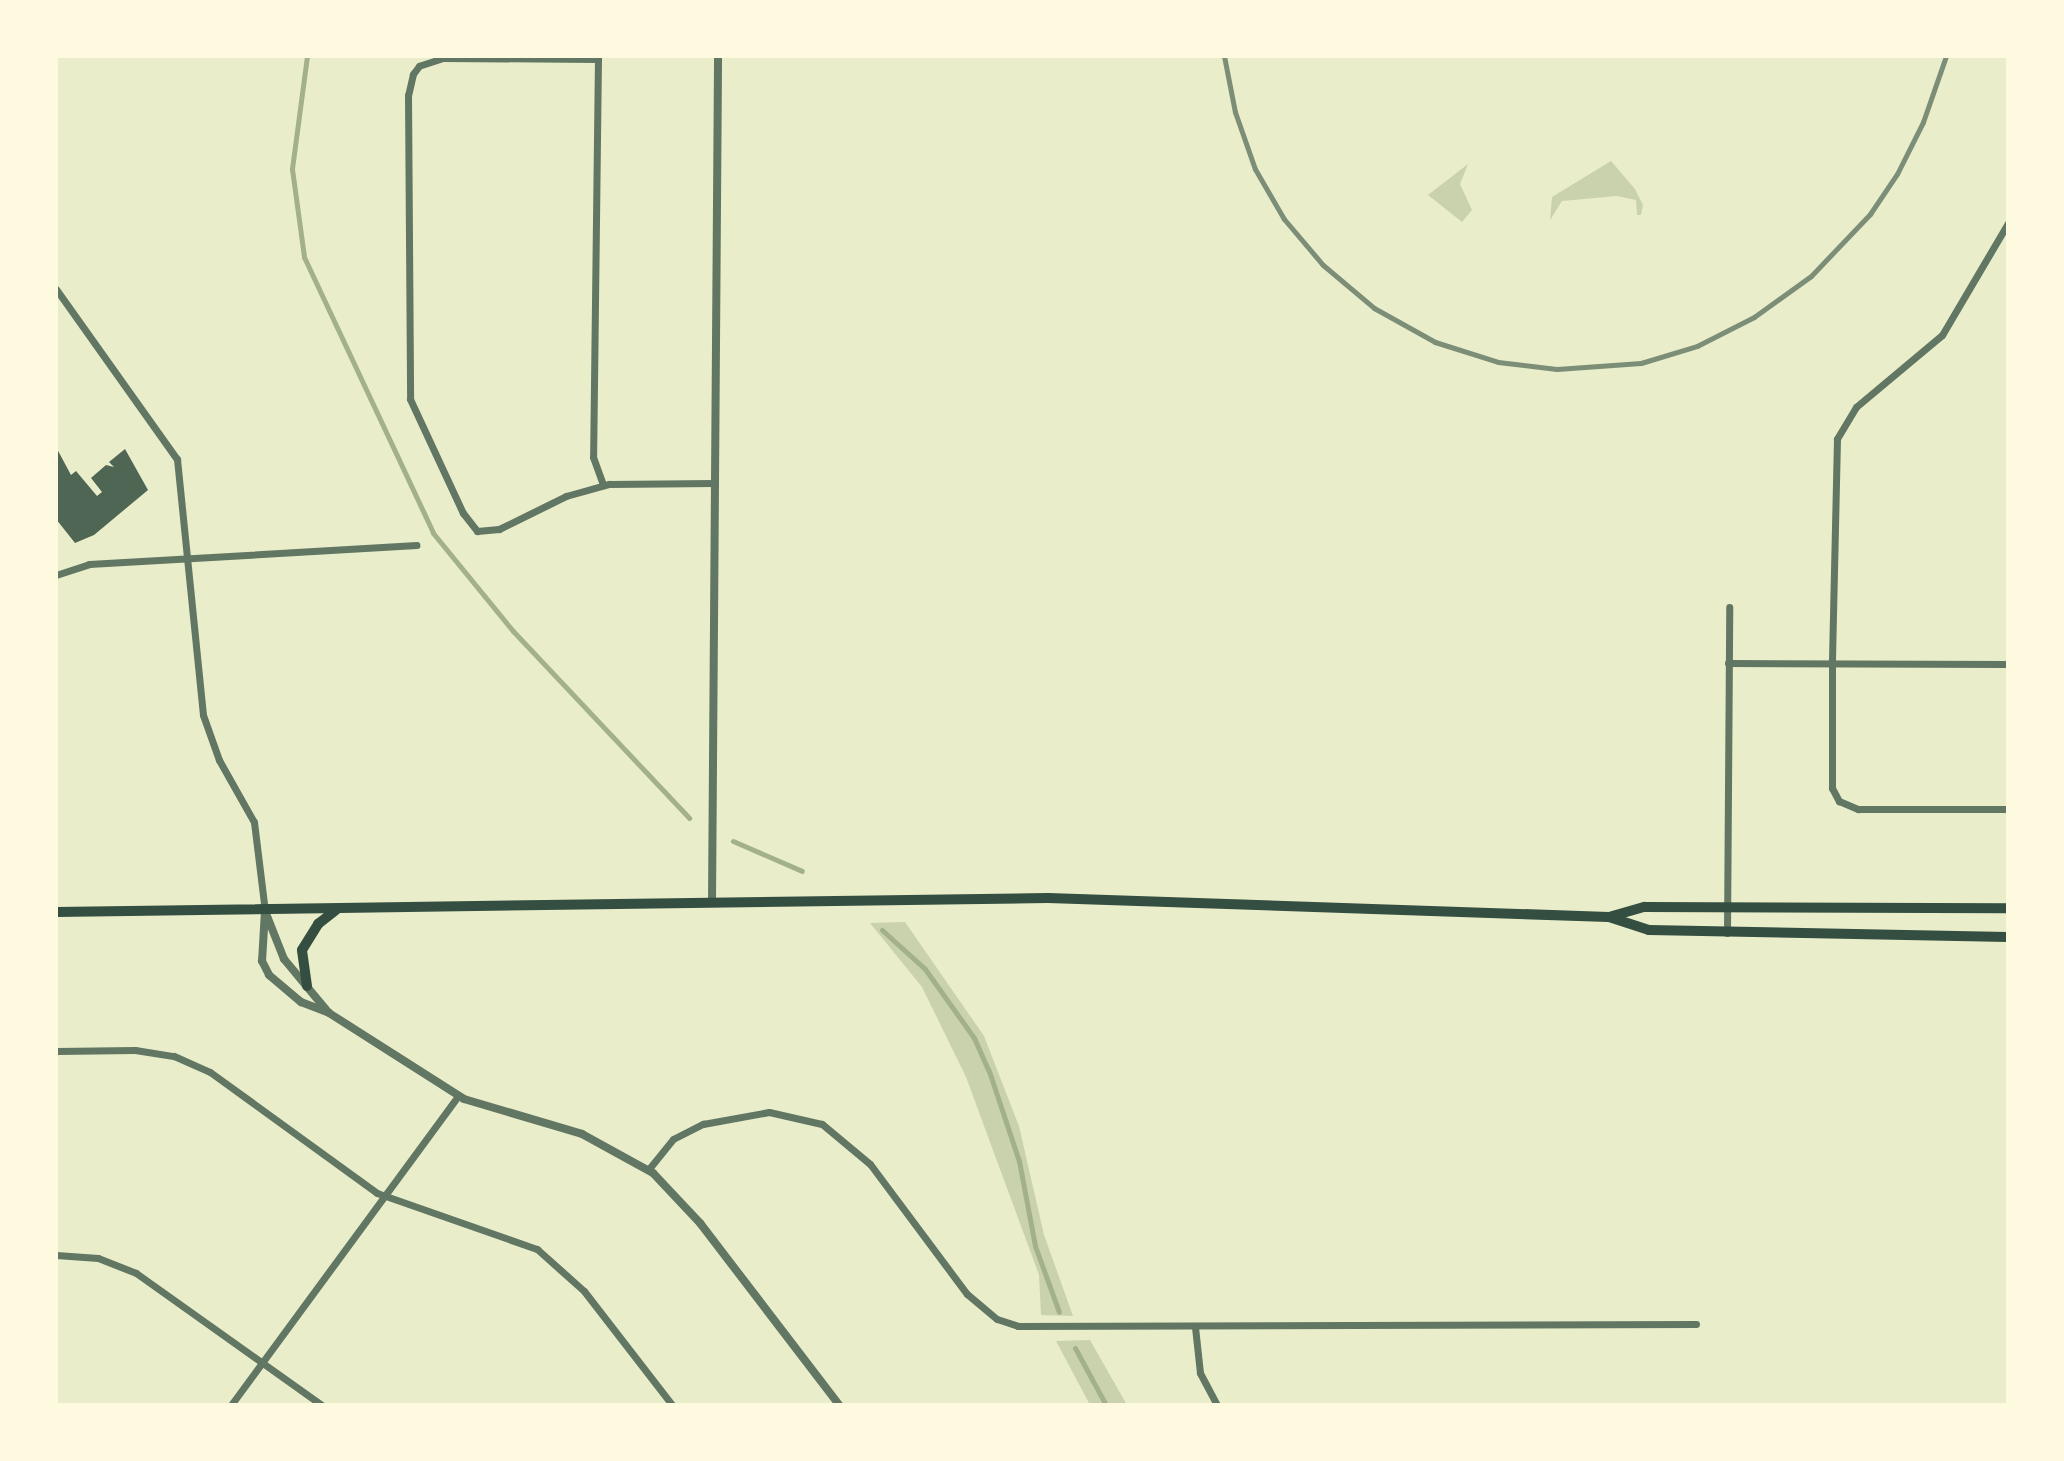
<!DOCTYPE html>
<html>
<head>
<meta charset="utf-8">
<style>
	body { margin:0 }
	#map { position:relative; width:2064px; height:1461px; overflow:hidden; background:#e9edc9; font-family:Poppins,sans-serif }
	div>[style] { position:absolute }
	.green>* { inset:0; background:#cad2ad }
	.stream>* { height:5px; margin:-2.5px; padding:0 2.5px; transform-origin:2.5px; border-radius:2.5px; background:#a3b18a }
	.building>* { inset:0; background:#4f6655 }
	.minor>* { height:7px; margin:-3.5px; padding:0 3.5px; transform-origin:3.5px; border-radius:3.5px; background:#617663 }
	.tertiary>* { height:8px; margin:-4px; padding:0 4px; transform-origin:4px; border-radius:4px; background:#617663 }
	.secondary>* { height:10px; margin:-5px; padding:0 5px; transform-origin:5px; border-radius:5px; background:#344e41 }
	.rail>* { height:5px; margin:-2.5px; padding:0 2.5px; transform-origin:2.5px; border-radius:2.5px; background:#7c8e77 }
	span { translate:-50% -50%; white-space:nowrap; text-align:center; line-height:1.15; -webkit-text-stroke:7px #fefae0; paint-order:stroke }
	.frame { position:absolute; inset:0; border:58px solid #fefae0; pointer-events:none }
</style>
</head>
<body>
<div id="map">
	<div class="green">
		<div style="clip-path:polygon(1611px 161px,1635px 189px,1643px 205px,1641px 215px,1637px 215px,1636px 200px,1617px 196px,1562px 201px,1550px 220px,1552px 197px)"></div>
		<div style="clip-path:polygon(1468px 164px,1460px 184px,1472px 210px,1462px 222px,1428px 195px)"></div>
		<div style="clip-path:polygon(905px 922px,984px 1036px,1019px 1126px,1044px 1235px,1073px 1316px,1041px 1315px,1039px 1275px,966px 1077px,922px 987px,870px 923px)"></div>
		<div style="clip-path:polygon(1090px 1340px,1127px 1405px,1090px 1405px,1056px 1341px)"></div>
	</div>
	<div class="stream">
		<div style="left:307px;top:56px;width:114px;rotate:97.6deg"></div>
		<div style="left:292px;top:169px;width:89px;rotate:82.2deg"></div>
		<div style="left:304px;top:257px;width:305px;rotate:64.9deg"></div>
		<div style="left:433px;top:533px;width:127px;rotate:50.8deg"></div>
		<div style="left:513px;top:631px;width:257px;rotate:46.7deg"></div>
		<div style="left:733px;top:841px;width:75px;rotate:23.5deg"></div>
		<div style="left:882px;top:930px;width:58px;rotate:42.2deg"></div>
		<div style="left:925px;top:969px;width:85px;rotate:54.6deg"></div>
		<div style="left:974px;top:1038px;width:36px;rotate:66deg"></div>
		<div style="left:989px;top:1071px;width:95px;rotate:71.6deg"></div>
		<div style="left:1019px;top:1161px;width:86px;rotate:79.3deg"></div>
		<div style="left:1035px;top:1246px;width:70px;rotate:70deg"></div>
		<div style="left:1075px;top:1348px;width:65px;rotate:61.5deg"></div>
	</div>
	<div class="building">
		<div style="clip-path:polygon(56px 447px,71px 475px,76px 471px,97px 496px,102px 492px,91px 478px,106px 465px,114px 467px,109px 462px,125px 449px,148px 490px,94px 535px,75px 543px,56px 519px)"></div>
	</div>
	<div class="minor">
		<div style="left:598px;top:57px;width:400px;rotate:90.7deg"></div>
		<div style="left:593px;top:457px;width:30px;rotate:70deg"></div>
		<div style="left:598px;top:59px;width:155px;rotate:-179.6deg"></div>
		<div style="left:443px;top:58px;width:25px;rotate:162deg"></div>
		<div style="left:419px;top:66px;width:10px;rotate:127deg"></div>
		<div style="left:413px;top:74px;width:22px;rotate:103deg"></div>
		<div style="left:408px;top:95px;width:304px;rotate:89.6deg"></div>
		<div style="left:410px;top:399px;width:126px;rotate:65.1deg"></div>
		<div style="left:463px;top:513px;width:23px;rotate:52deg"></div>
		<div style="left:477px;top:531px;width:22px;rotate:-5deg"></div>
		<div style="left:499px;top:529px;width:75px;rotate:-26.2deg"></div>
		<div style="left:566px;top:496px;width:45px;rotate:-15.6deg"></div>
		<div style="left:609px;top:484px;width:105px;rotate:-0.5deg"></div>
		<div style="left:2008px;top:223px;width:130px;rotate:120.5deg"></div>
		<div style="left:1942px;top:335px;width:112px;rotate:140.1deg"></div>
		<div style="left:1856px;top:407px;width:37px;rotate:121deg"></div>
		<div style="left:1837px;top:439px;width:225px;rotate:91.3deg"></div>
		<div style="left:1832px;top:664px;width:124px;rotate:90deg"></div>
		<div style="left:1832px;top:788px;width:15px;rotate:62deg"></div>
		<div style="left:1839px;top:801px;width:21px;rotate:23deg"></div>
		<div style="left:1858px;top:809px;width:150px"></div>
		<div style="left:56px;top:289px;width:209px;rotate:54.6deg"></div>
		<div style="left:177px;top:459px;width:257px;rotate:84.2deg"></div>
		<div style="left:203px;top:715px;width:48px;rotate:70.4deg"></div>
		<div style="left:219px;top:760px;width:71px;rotate:60.6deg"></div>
		<div style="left:254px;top:822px;width:90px;rotate:83deg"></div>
		<div style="left:56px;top:575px;width:35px;rotate:-18deg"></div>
		<div style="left:89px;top:564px;width:328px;rotate:-3.3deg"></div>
		<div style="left:1728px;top:663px;width:280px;rotate:0.2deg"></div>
		<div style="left:1727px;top:933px;width:326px;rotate:-89.6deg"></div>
		<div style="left:56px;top:1051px;width:79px;rotate:-0.7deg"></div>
		<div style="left:135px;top:1050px;width:39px;rotate:9deg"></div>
		<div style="left:174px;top:1056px;width:39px;rotate:24deg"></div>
		<div style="left:210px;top:1072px;width:206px;rotate:35.9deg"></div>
		<div style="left:377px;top:1193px;width:170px;rotate:19.3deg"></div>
		<div style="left:537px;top:1249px;width:63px;rotate:41.8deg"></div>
		<div style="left:584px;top:1291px;width:144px;rotate:52.3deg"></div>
		<div style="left:648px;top:1170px;width:40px;rotate:-51deg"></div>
		<div style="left:673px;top:1139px;width:34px;rotate:-27deg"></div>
		<div style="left:703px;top:1124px;width:67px;rotate:-10.3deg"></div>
		<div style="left:769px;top:1112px;width:54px;rotate:12.8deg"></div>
		<div style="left:822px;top:1124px;width:62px;rotate:39.8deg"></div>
		<div style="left:870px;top:1164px;width:162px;rotate:53.3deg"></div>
		<div style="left:967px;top:1294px;width:39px;rotate:40deg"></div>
		<div style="left:997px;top:1319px;width:22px;rotate:18deg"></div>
		<div style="left:1018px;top:1326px;width:678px;rotate:-0.17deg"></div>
		<div style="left:56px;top:1255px;width:42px;rotate:4.1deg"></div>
		<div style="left:98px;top:1258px;width:41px;rotate:21.5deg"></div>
		<div style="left:136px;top:1273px;width:228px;rotate:35.4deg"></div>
		<div style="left:1195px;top:1327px;width:46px;rotate:83.8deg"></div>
		<div style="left:1200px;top:1373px;width:36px;rotate:62deg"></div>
		<div style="left:231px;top:1405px;width:383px;rotate:-53.7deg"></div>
	</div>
	<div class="tertiary">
		<div style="left:712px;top:903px;width:847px;rotate:-89.59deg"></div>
		<div style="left:265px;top:911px;width:50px;rotate:93.4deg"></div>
		<div style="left:262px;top:961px;width:16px;rotate:63deg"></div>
		<div style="left:269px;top:975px;width:42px;rotate:40.2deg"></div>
		<div style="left:301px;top:1002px;width:30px;rotate:21deg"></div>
		<div style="left:329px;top:1013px;width:160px;rotate:32.5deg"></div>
		<div style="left:464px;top:1099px;width:123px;rotate:16.5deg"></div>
		<div style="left:582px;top:1134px;width:81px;rotate:28.8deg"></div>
		<div style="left:653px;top:1173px;width:69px;rotate:46.8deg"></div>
		<div style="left:700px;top:1223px;width:229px;rotate:52.6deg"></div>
		<div style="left:265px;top:911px;width:52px;rotate:68.4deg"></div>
		<div style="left:284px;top:959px;width:69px;rotate:50.3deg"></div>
	</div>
	<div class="secondary">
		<div style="left:56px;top:912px;width:992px;rotate:-0.81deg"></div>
		<div style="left:1048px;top:898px;width:561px;rotate:1.94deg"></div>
		<div style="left:1609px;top:917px;width:37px;rotate:-16deg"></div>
		<div style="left:1645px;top:907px;width:363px;rotate:0.2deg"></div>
		<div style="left:1609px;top:917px;width:42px;rotate:18deg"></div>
		<div style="left:1649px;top:930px;width:359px;rotate:1.1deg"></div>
		<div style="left:307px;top:986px;width:36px;rotate:-98deg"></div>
		<div style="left:302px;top:950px;width:31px;rotate:-58deg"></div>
		<div style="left:318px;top:924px;width:23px;rotate:-38deg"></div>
	</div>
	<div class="rail">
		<div style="left:1224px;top:56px;width:57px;rotate:78.9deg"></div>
		<div style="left:1235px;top:112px;width:60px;rotate:70.7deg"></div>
		<div style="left:1255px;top:169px;width:58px;rotate:59.9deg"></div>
		<div style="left:1284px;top:219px;width:60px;rotate:49.7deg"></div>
		<div style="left:1323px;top:265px;width:67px;rotate:40.1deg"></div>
		<div style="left:1374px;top:308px;width:70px;rotate:29.1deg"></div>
		<div style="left:1435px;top:342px;width:66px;rotate:17.6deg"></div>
		<div style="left:1498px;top:362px;width:59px;rotate:6.8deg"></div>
		<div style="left:1557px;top:369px;width:84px;rotate:-4.1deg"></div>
		<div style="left:1641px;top:363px;width:59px;rotate:-16.9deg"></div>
		<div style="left:1697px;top:346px;width:64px;rotate:-27deg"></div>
		<div style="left:1754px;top:317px;width:70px;rotate:-35.7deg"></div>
		<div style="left:1811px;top:276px;width:86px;rotate:-46.4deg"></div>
		<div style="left:1870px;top:214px;width:48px;rotate:-56deg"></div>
		<div style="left:1897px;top:174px;width:58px;rotate:-63.4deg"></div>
		<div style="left:1923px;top:122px;width:70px;rotate:-70.8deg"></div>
	</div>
	<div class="frame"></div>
</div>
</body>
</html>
